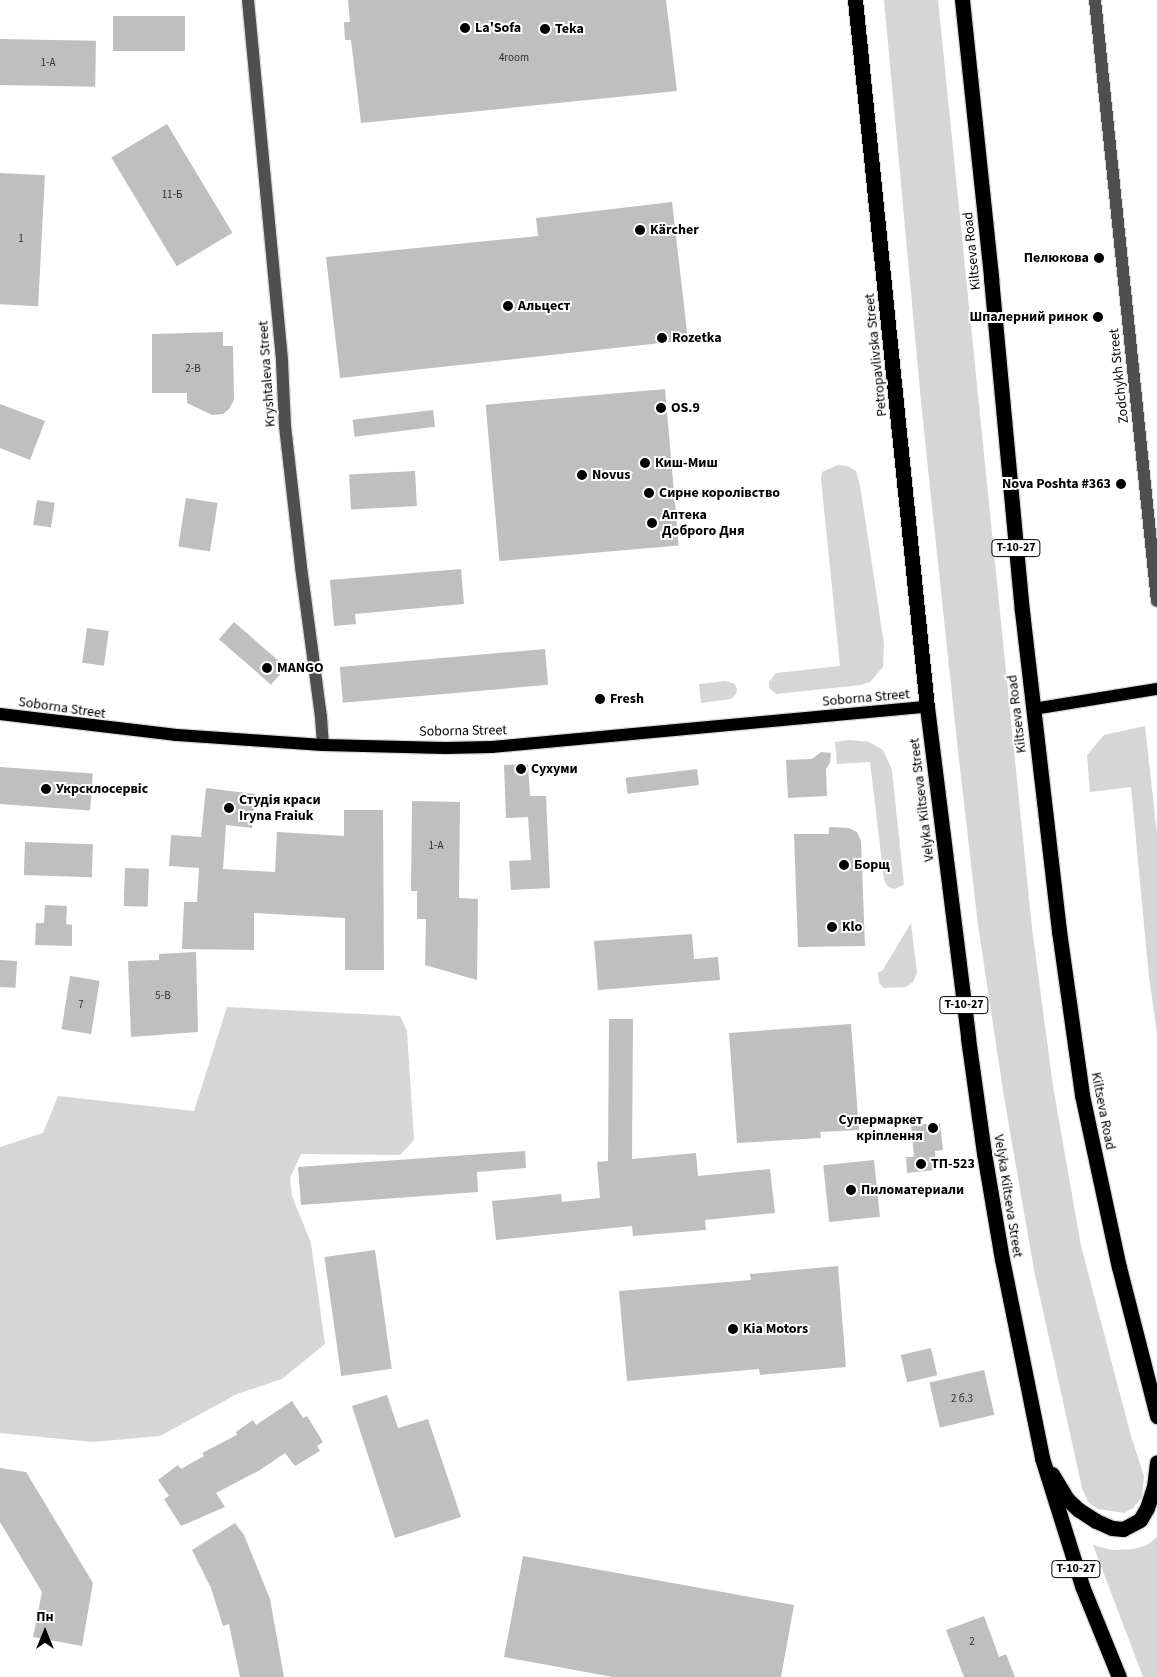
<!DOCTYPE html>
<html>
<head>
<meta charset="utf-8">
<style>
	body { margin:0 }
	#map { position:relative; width:1157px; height:1677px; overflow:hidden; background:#fff; font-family:"Source Sans 3",sans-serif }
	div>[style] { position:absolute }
	.green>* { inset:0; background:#d6d6d6 }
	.building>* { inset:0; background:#bfbfbf; transform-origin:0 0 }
	.roads { filter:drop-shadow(1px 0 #dbdbdb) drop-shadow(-1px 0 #dbdbdb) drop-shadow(0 1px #dbdbdb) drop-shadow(0 -1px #dbdbdb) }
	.minor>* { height:12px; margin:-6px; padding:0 6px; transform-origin:6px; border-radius:6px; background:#4f4f4f }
	.major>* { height:12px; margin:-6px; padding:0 6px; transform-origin:6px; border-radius:6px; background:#000 }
	.highway>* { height:15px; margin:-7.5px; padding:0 7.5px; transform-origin:7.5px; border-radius:7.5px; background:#000 }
	.dots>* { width:14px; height:14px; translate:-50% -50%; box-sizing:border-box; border:2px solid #fff; border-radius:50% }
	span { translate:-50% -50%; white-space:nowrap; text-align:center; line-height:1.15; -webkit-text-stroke:4px #fff; paint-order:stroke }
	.number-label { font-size:11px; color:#303030 }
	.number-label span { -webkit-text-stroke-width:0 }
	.shield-label span { padding:1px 4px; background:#fff; border:1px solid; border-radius:4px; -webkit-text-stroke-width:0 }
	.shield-label { font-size:12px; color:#000; font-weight:700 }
	.poi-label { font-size:14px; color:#000; font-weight:700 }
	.left { translate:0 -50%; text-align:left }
	.right { translate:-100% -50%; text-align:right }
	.street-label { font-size:14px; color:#000 }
	.north { position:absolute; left:20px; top:1607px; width:50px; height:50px; -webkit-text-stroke:4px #fff; paint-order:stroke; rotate:0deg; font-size:14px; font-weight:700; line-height:20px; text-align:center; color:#000 }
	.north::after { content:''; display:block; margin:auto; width:18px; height:22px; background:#000; clip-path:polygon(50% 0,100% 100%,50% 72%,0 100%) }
</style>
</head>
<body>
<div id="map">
	<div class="green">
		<div style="clip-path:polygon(884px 0,938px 0,1032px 928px,1053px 1086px,1081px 1246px,1131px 1436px,1144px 1476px,1142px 1497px,1133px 1508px,1124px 1513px,1098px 1509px,1088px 1502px,1082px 1488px,1034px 1270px,1004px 1097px,978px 925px,957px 742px,922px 412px)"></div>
		<div style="clip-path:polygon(838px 465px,847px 466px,856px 471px,860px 485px,884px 644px,883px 667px,870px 682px,861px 685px,776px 694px,769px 688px,769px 682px,776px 673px,840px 666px,821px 479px,822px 472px)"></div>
		<div style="clip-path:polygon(726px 681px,735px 684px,737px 689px,736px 694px,731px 699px,701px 703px,699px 684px)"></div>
		<div style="clip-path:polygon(1145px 726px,1157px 834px,1157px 1034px,1149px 977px,1131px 787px,1090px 792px,1087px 755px,1104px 735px)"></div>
		<div style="clip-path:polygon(850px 740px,869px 742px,883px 750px,892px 770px,904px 885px,894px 889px,888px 887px,884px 880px,870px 762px,837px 764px,835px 742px)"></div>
		<div style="clip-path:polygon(911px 923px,917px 973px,913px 982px,906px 987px,884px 988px,879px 983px,878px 972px,882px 971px)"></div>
		<div style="clip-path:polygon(227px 1007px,400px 1016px,407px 1031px,414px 1140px,400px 1155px,301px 1154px,290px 1178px,292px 1196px,311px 1243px,325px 1344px,282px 1379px,237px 1394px,160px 1436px,93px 1442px,0 1433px,0 1147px,43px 1133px,58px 1096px,194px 1111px)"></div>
		<div style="clip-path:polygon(1157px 1537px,1157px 1677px,1143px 1677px,1093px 1545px,1112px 1550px,1134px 1549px,1147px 1545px)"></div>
	</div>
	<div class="building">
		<div style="clip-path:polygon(348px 0,666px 0,677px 91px,361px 123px,351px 40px,345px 40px,344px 22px,350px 22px)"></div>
		<div style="left:113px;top:16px;width:72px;height:35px"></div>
		<div style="left:0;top:39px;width:96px;height:46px;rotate:1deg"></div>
		<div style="left:167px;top:124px;width:127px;height:65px;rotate:59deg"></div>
		<div style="left:0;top:173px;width:45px;height:131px;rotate:3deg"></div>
		<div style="clip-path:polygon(672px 202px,688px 340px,340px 378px,326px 257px,538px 236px,536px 218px)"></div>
		<div style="clip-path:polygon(223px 332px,223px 346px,233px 346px,234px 400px,229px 409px,223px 414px,212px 415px,187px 403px,187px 393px,152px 393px,152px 334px)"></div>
		<div style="left:665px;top:389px;width:157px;height:180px;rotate:85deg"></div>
		<div style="clip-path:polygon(0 404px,45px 421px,30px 460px,0 448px)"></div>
		<div style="left:433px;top:410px;width:17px;height:81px;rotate:83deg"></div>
		<div style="left:415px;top:471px;width:35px;height:66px;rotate:87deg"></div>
		<div style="left:186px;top:498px;width:32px;height:49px;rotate:9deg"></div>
		<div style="left:37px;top:500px;width:18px;height:25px;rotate:9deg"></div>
		<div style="clip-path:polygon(461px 569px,464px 604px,355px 614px,356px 624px,334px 626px,330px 580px)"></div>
		<div style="left:234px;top:622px;width:69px;height:23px;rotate:41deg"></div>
		<div style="left:87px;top:628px;width:22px;height:35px;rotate:8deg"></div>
		<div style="left:545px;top:649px;width:36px;height:206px;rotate:85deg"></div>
		<div style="clip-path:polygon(821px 752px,831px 753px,830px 763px,826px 769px,827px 796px,788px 798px,786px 760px,812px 759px)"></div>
		<div style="clip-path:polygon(528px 764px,530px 796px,546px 796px,550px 888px,511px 890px,509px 861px,531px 860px,528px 817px,506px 818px,504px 765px)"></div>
		<div style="left:0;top:767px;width:93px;height:37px;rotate:4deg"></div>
		<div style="left:697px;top:769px;width:16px;height:72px;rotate:83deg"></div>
		<div style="clip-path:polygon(206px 788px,255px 794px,252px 828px,226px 825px,223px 869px,275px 872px,277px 832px,344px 836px,344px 810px,383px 810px,384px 970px,345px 970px,345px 918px,254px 913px,254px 950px,182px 949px,184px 902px,197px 902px,199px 868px,169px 866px,171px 835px,201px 837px)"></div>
		<div style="clip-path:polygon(412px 801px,460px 802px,459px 898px,478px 899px,477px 980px,425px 965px,426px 919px,417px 919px,417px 891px,411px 891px)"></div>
		<div style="clip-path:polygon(829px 827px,849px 828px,857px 832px,861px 841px,865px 946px,798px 947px,794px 834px,829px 834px)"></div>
		<div style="left:25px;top:842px;width:68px;height:33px;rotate:2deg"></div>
		<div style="left:125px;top:868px;width:24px;height:38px;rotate:2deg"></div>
		<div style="clip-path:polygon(45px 905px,67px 906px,66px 924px,72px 925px,72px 946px,35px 945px,36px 923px,44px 923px)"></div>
		<div style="clip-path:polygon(692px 934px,694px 959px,718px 957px,720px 980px,598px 990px,594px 941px)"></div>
		<div style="clip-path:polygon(196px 952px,198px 1032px,131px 1037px,128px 961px,159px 960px,159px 954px)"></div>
		<div style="left:0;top:960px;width:17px;height:27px;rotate:3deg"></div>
		<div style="left:70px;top:976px;width:30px;height:54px;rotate:9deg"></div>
		<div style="clip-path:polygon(609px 1019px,633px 1019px,632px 1159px,696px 1153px,698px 1176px,770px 1169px,775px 1213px,705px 1220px,706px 1230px,633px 1236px,632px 1226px,496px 1240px,492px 1201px,561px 1194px,562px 1202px,600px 1198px,597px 1162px,608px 1161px)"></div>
		<div style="clip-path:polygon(851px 1024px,859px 1130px,820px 1132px,821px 1138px,737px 1143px,729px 1033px)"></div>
		<div style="clip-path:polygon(940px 1123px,943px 1150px,935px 1151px,936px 1170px,907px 1173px,906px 1157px,914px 1157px,911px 1125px)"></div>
		<div style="clip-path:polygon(525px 1151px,526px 1168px,477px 1172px,478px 1192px,301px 1205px,298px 1167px)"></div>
		<div style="left:874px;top:1160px;width:57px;height:51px;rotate:84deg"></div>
		<div style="left:375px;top:1250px;width:120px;height:51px;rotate:82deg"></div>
		<div style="clip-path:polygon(838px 1266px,846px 1367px,760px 1375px,759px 1369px,627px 1381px,619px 1291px,751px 1280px,750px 1274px)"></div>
		<div style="left:931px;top:1348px;width:28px;height:31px;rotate:77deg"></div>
		<div style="left:984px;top:1370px;width:46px;height:56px;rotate:77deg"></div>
		<div style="clip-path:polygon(387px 1395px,398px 1428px,428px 1419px,461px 1517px,395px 1538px,352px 1406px)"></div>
		<div style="clip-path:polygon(292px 1401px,303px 1418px,307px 1416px,323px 1442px,317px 1446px,320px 1451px,295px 1466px,285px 1453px,260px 1470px,216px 1493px,225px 1507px,181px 1526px,164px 1499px,169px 1496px,158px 1480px,178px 1465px,181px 1469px,204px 1456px,202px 1453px,237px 1435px,236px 1432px,253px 1420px,256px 1425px)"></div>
		<div style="clip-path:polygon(0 1468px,26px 1472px,93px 1583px,82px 1646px,33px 1637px,42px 1592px,0 1522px)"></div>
		<div style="clip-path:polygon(235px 1523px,244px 1535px,270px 1599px,284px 1677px,240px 1677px,229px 1624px,223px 1626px,211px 1588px,192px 1550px)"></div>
		<div style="clip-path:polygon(523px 1556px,794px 1605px,781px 1677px,613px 1677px,504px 1657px)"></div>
		<div style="clip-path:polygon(984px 1616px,999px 1657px,1006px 1654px,1015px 1677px,964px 1677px,946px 1630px)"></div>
	</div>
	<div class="roads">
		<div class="minor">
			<div style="left:248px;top:0;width:364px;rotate:84.6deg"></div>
			<div style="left:282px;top:362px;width:64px;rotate:87.3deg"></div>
			<div style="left:285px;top:426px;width:142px;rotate:83.5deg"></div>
			<div style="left:301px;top:567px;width:151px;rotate:82.4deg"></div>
			<div style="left:321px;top:717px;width:28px;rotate:86deg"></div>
			<div style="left:1095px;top:0;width:604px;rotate:84.11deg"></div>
		</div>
		<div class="major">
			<div style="left:1033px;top:709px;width:126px;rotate:-9.2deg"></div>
			<div style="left:0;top:714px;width:178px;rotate:6.8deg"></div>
			<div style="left:177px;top:735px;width:146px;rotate:3.9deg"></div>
			<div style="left:323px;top:745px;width:122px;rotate:1.4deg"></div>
			<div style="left:445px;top:748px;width:47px;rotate:-1.2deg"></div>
			<div style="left:492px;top:747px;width:437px;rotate:-5.3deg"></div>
		</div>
		<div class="highway">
			<div style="left:855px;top:0;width:711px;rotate:84.19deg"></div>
			<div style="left:927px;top:707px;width:334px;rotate:82.9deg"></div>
			<div style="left:968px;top:1038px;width:116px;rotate:82.1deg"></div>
			<div style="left:984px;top:1153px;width:108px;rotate:80.4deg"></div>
			<div style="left:1002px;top:1259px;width:203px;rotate:78.6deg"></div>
			<div style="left:1042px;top:1458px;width:134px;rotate:72.6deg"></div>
			<div style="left:1082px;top:1586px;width:98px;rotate:67.9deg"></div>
			<div style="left:962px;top:0;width:280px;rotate:84deg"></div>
			<div style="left:991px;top:278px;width:334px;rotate:84.7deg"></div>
			<div style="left:1022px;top:611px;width:322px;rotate:83.4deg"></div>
			<div style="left:1059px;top:931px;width:166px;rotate:82deg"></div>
			<div style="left:1082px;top:1095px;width:176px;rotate:77.9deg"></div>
			<div style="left:1119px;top:1267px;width:154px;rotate:75.7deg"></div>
			<div style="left:1052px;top:1474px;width:29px;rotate:59deg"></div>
			<div style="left:1067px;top:1499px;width:16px;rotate:43deg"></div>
			<div style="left:1079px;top:1510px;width:20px;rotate:33deg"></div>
			<div style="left:1096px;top:1521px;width:17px;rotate:24deg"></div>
			<div style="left:1112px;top:1528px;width:11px;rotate:5deg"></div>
			<div style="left:1123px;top:1529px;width:19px;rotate:-28deg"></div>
			<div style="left:1140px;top:1520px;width:14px;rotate:-60deg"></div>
			<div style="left:1147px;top:1508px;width:22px;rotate:-72deg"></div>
			<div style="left:1154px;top:1487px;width:25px;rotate:-83deg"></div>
		</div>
	</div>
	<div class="dots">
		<div style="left:465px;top:28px;background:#000"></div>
		<div style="left:545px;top:29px;background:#000"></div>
		<div style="left:640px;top:230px;background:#000"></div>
		<div style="left:1099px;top:258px;background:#000"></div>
		<div style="left:508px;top:306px;background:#000"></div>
		<div style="left:1098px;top:317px;background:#000"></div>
		<div style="left:662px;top:338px;background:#000"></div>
		<div style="left:661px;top:408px;background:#000"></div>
		<div style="left:645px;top:463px;background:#000"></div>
		<div style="left:582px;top:475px;background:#000"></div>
		<div style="left:1121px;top:484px;background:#000"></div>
		<div style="left:649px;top:493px;background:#000"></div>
		<div style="left:652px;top:523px;background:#000"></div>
		<div style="left:267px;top:668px;background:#000"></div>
		<div style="left:600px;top:699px;background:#000"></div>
		<div style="left:521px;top:769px;background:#000"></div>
		<div style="left:46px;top:789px;background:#000"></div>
		<div style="left:229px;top:808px;background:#000"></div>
		<div style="left:844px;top:865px;background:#000"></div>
		<div style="left:832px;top:927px;background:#000"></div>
		<div style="left:933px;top:1128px;background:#000"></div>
		<div style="left:921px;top:1164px;background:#000"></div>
		<div style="left:851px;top:1190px;background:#000"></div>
		<div style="left:733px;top:1329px;background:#000"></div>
	</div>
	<div class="number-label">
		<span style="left:514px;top:58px">4room</span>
		<span style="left:48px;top:63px">1-А</span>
		<span style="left:172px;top:195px">11-Б</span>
		<span style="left:21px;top:239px">1</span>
		<span style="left:193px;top:369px">2-В</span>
		<span style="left:436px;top:846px">1-А</span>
		<span style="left:163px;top:996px">5-В</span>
		<span style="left:81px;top:1005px">7</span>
		<span style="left:962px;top:1399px">2 б.3</span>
		<span style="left:972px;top:1642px">2</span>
	</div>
	<div class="shield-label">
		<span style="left:1016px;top:548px">Т-10-27</span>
		<span style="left:964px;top:1005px">Т-10-27</span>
		<span style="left:1076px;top:1569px">Т-10-27</span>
	</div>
	<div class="poi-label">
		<span class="left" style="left:475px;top:28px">La'Sofa</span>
		<span class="left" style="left:555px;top:29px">Teka</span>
		<span class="left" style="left:650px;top:230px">Kärcher</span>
		<span class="right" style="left:1089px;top:258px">Пелюкова</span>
		<span class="left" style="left:518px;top:306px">Альцест</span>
		<span class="right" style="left:1088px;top:317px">Шпалерний ринок</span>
		<span class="left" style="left:672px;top:338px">Rozetka</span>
		<span class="left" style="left:671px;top:408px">OS.9</span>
		<span class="left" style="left:655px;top:463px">Киш-Миш</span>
		<span class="left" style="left:592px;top:475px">Novus</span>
		<span class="right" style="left:1111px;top:484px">Nova Poshta #363</span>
		<span class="left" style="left:659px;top:493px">Сирне королівство</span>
		<span class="left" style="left:662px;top:523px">Аптека<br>Доброго Дня</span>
		<span class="left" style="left:277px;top:668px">MANGO</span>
		<span class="left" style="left:610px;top:699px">Fresh</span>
		<span class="left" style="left:531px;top:769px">Сухуми</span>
		<span class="left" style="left:56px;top:789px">Укрсклосервіс</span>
		<span class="left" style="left:239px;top:808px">Студія краси<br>Iryna Fraiuk</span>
		<span class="left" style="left:854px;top:865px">Борщ</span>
		<span class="left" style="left:842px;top:927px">Klo</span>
		<span class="right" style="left:923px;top:1128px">Супермаркет<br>кріплення</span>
		<span class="left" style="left:931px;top:1164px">ТП-523</span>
		<span class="left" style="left:861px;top:1190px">Пиломатериали</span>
		<span class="left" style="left:743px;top:1329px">Kia Motors</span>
	</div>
	<div class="street-label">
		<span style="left:972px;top:251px;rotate:-96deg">Kiltseva Road</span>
		<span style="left:876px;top:355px;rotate:-96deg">Petropavlivska Street</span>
		<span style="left:267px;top:374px;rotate:-94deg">Kryshtaleva Street</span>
		<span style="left:1119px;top:376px;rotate:-96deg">Zodchykh Street</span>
		<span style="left:866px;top:698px;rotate:-5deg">Soborna Street</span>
		<span style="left:62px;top:708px;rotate:8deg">Soborna Street</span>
		<span style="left:1017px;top:714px;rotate:-97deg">Kiltseva Road</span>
		<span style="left:463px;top:731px;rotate:-1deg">Soborna Street</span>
		<span style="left:922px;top:800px;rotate:-97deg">Velyka Kiltseva Street</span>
		<span style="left:1103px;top:1111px;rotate:79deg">Kiltseva Road</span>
		<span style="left:1008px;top:1196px;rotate:81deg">Velyka Kiltseva Street</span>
	</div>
	<div class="north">Пн</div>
</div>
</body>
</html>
